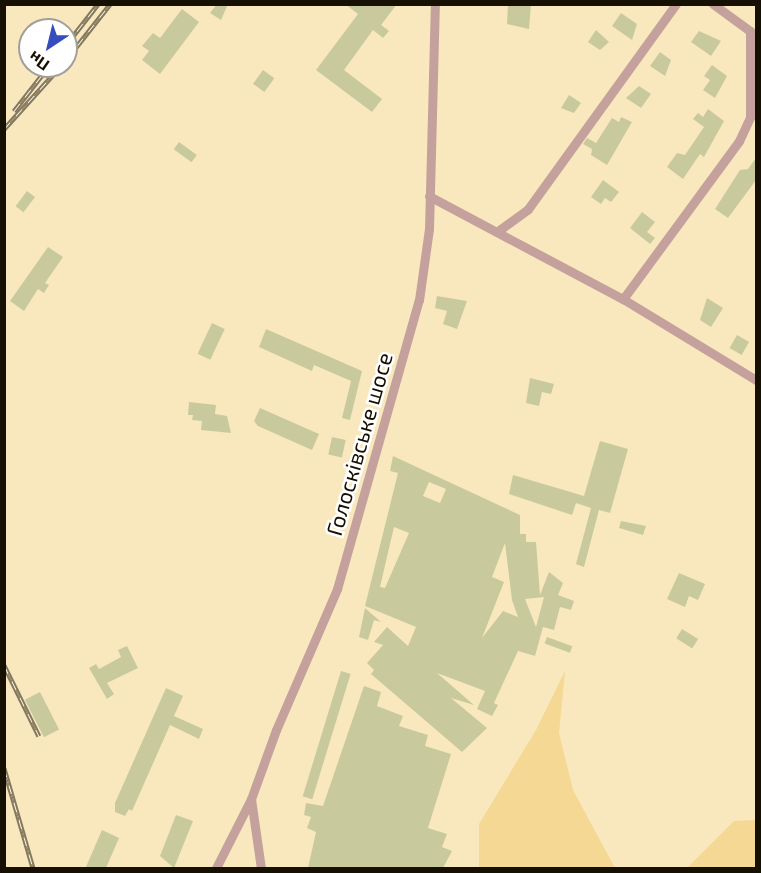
<!DOCTYPE html>
<html>
<head>
<meta charset="utf-8">
<style>
	body { margin:0 }
	#map { position:relative; width:761px; height:873px; overflow:hidden; background:#f9e8bd; font-family:"Exo 2",sans-serif }
	div>[style] { position:absolute }
	.green>* { inset:0; background:#f4d893 }
	.building>* { inset:0; background:#c8ca9e; transform-origin:0 0 }
	.minor>* { height:9px; margin:-4.5px; padding:0 4.5px; transform-origin:4.5px; border-radius:4.5px; background:#c4a19c }
	.rail>* { height:5px; margin-top:-2.5px; transform-origin:0; background:repeating-linear-gradient(90deg,#fff 0 9px,#84785d 0 18px); box-sizing:border-box; border-block:2px solid #84785d }
	span { translate:-50% -50%; white-space:nowrap; text-align:center; line-height:1.15; -webkit-text-stroke:5px #fff; paint-order:stroke }
	.street-label { font-size:22px; color:#161003 }
	.frame { position:absolute; inset:0; border:6px solid #161003; pointer-events:none }
	.north { position:absolute; left:18px; top:18px; width:60px; height:60px; box-sizing:border-box; background:#fff; border:2px solid #a29f9a; border-radius:50%; rotate:215deg; font-size:16px; font-weight:700; line-height:24px; text-align:center; color:#161003 }
	.north::after { content:''; display:block; margin:auto; width:21px; height:27px; background:#344cbe; clip-path:polygon(50% 0,100% 100%,50% 72%,0 100%) }
</style>
</head>
<body>
<div id="map">
	<div class="green">
		<div style="clip-path:polygon(565px 671px,559px 733px,573px 790px,615px 868px,479px 868px,479px 824px,536px 730px)"></div>
		<div style="clip-path:polygon(756px 820px,756px 868px,687px 868px,734px 821px)"></div>
	</div>
	<div class="building">
		<div style="clip-path:polygon(217px 4px,228px 4px,221px 20px,210px 13px)"></div>
		<div style="clip-path:polygon(345px 4px,397px 4px,381px 25px,389px 31px,383px 38px,373px 30px,344px 70px,382px 99px,372px 112px,316px 70px,358px 14px)"></div>
		<div style="clip-path:polygon(508px 4px,531px 4px,529px 29px,507px 24px)"></div>
		<div style="clip-path:polygon(182px 9px,199px 22px,160px 74px,142px 60px,149px 51px,142px 46px,153px 33px,160px 38px)"></div>
		<div style="clip-path:polygon(621px 13px,637px 24px,632px 40px,612px 26px)"></div>
		<div style="clip-path:polygon(596px 30px,609px 42px,600px 50px,588px 42px)"></div>
		<div style="clip-path:polygon(699px 31px,721px 41px,711px 56px,691px 42px)"></div>
		<div style="clip-path:polygon(660px 52px,671px 60px,665px 76px,650px 66px)"></div>
		<div style="clip-path:polygon(712px 65px,727px 76px,715px 98px,703px 90px,710px 80px,704px 76px)"></div>
		<div style="left:263px;top:70px;width:14px;height:17px;rotate:36deg"></div>
		<div style="clip-path:polygon(639px 86px,651px 94px,641px 108px,626px 98px)"></div>
		<div style="clip-path:polygon(569px 95px,581px 103px,574px 113px,561px 108px)"></div>
		<div style="clip-path:polygon(708px 109px,724px 121px,704px 157px,700px 154px,683px 179px,667px 167px,677px 153px,685px 155px,704px 127px,693px 119px,698px 113px,703px 117px)"></div>
		<div style="clip-path:polygon(621px 117px,632px 122px,607px 165px,591px 155px,592px 149px,583px 144px,587px 138px,596px 143px,612px 118px,619px 122px)"></div>
		<div style="left:179px;top:142px;width:22px;height:9px;rotate:36deg"></div>
		<div style="clip-path:polygon(756px 158px,756px 180px,728px 218px,715px 209px,740px 170px,748px 169px)"></div>
		<div style="clip-path:polygon(603px 180px,619px 192px,611px 202px,605px 198px,601px 204px,591px 197px)"></div>
		<div style="left:27px;top:191px;width:10px;height:19px;rotate:37deg"></div>
		<div style="clip-path:polygon(642px 212px,655px 222px,647px 232px,655px 238px,650px 244px,630px 228px)"></div>
		<div style="clip-path:polygon(48px 247px,63px 257px,45px 283px,49px 285px,44px 293px,38px 289px,24px 311px,10px 301px)"></div>
		<div style="clip-path:polygon(437px 296px,467px 301px,457px 329px,443px 324px,447px 311px,435px 308px)"></div>
		<div style="clip-path:polygon(707px 298px,723px 308px,711px 327px,700px 320px)"></div>
		<div style="left:212px;top:323px;width:14px;height:34px;rotate:25deg"></div>
		<div style="clip-path:polygon(266px 329px,362px 371px,350px 420px,342px 418px,351px 381px,314px 365px,312px 371px,259px 347px)"></div>
		<div style="left:737px;top:335px;width:14px;height:15px;rotate:30deg"></div>
		<div style="clip-path:polygon(530px 378px,554px 384px,551px 394px,542px 392px,539px 406px,526px 403px)"></div>
		<div style="clip-path:polygon(189px 402px,216px 405px,215px 414px,227px 416px,231px 433px,201px 430px,202px 421px,192px 420px,193px 415px,188px 415px)"></div>
		<div style="clip-path:polygon(260px 408px,319px 434px,312px 450px,258px 426px,254px 421px)"></div>
		<div style="left:332px;top:437px;width:14px;height:18px;rotate:12deg"></div>
		<div style="clip-path:polygon(600px 441px,628px 449px,610px 513px,599px 510px,584px 567px,576px 564px,591px 508px,576px 503px,572px 515px,509px 494px,513px 475px,584px 496px)"></div>
		<div style="clip-path:polygon(evenodd,393px 456px,520px 515px,520px 534px,526px 534px,526px 542px,536px 542px,540px 595px,549px 572px,563px 583px,558px 595px,574px 601px,571px 610px,560px 607px,554px 630px,543px 627px,535px 656px,518px 651px,494px 703px,498px 705px,492px 716px,477px 709px,485px 691px,437px 673px,474px 705px,451px 698px,487px 728px,462px 752px,371px 674px,374px 670px,367px 663px,383px 645px,374px 642px,387px 627px,408px 646px,416px 627px,365px 606px,398px 473px,390px 471px,393px 456px,429px 482px,446px 489px,440px 503px,423px 496px,429px 482px,393px 456px,394px 527px,409px 533px,385px 588px,380px 587px,394px 527px,393px 456px,505px 543px,512px 600px,518px 617px,503px 611px,482px 638px,504px 582px,492px 577px,505px 543px,393px 456px,544px 597px,536px 627px,525px 599px,544px 597px)"></div>
		<div style="clip-path:polygon(621px 521px,646px 526px,643px 535px,619px 528px)"></div>
		<div style="clip-path:polygon(679px 573px,705px 584px,698px 600px,689px 596px,685px 607px,667px 599px)"></div>
		<div style="clip-path:polygon(365px 608px,381px 622px,374px 620px,368px 640px,359px 637px)"></div>
		<div style="left:682px;top:629px;width:19px;height:11px;rotate:32deg"></div>
		<div style="left:547px;top:637px;width:27px;height:7px;rotate:20deg"></div>
		<div style="clip-path:polygon(127px 646px,138px 668px,107px 683px,114px 694px,107px 699px,89px 668px,96px 664px,99px 669px,121px 657px,118px 650px)"></div>
		<div style="left:341px;top:671px;width:10px;height:131px;rotate:17deg"></div>
		<div style="clip-path:polygon(364px 686px,381px 692px,377px 706px,403px 716px,399px 726px,428px 735px,425px 746px,451px 754px,428px 828px,447px 834px,442px 847px,452px 851px,443px 868px,308px 868px,316px 832px,307px 828px,311px 817px,304px 815px,306px 803px,323px 806px)"></div>
		<div style="clip-path:polygon(166px 688px,183px 696px,174px 716px,203px 729px,199px 739px,170px 725px,132px 811px,129px 809px,125px 816px,115px 812px,115px 803px)"></div>
		<div style="left:40px;top:692px;width:42px;height:17px;rotate:63deg"></div>
		<div style="clip-path:polygon(176px 815px,193px 821px,174px 868px,160px 856px)"></div>
		<div style="clip-path:polygon(102px 830px,119px 838px,106px 868px,91px 868px,86px 867px)"></div>
	</div>
	<div class="minor">
		<div style="left:429px;top:196px;width:220px;rotate:28deg"></div>
		<div style="left:623px;top:299px;width:156px;rotate:31.3deg"></div>
		<div style="left:498px;top:231px;width:37px;rotate:-36deg"></div>
		<div style="left:528px;top:209px;width:253px;rotate:-54.2deg"></div>
		<div style="left:623px;top:299px;width:196px;rotate:-53.7deg"></div>
		<div style="left:739px;top:141px;width:26px;rotate:-65deg"></div>
		<div style="left:750px;top:117px;width:86px;rotate:-90deg"></div>
		<div style="left:750px;top:31px;width:46px;rotate:-143.9deg"></div>
		<div style="left:251px;top:799px;width:70px;rotate:81.8deg"></div>
		<div style="left:216px;top:868px;width:77px;rotate:-63.1deg"></div>
		<div style="left:251px;top:799px;width:73px;rotate:-70.1deg"></div>
		<div style="left:276px;top:730px;width:154px;rotate:-66.6deg"></div>
		<div style="left:337px;top:589px;width:300px;rotate:-74.2deg"></div>
		<div style="left:419px;top:300px;width:72px;rotate:-82deg"></div>
		<div style="left:429px;top:229px;width:225px;rotate:-88.5deg"></div>
	</div>
	<div class="rail">
		<div style="left:66px;top:45px;width:52px;rotate:-52deg"></div>
		<div style="left:66px;top:60px;width:71px;rotate:-51.8deg"></div>
		<div style="left:14px;top:111px;width:57px;rotate:-52.1deg"></div>
		<div style="left:4px;top:129px;width:85px;rotate:-47.9deg"></div>
		<div style="left:4px;top:665px;width:79px;rotate:63.8deg"></div>
		<div style="left:4px;top:768px;width:104px;rotate:73.8deg"></div>
	</div>
	<div class="street-label">
		<span style="left:359px;top:444px;rotate:-74deg">Голосківське шосе</span>
	</div>
	<div class="frame"></div>
	<div class="north">Пн</div>
</div>
</body>
</html>
